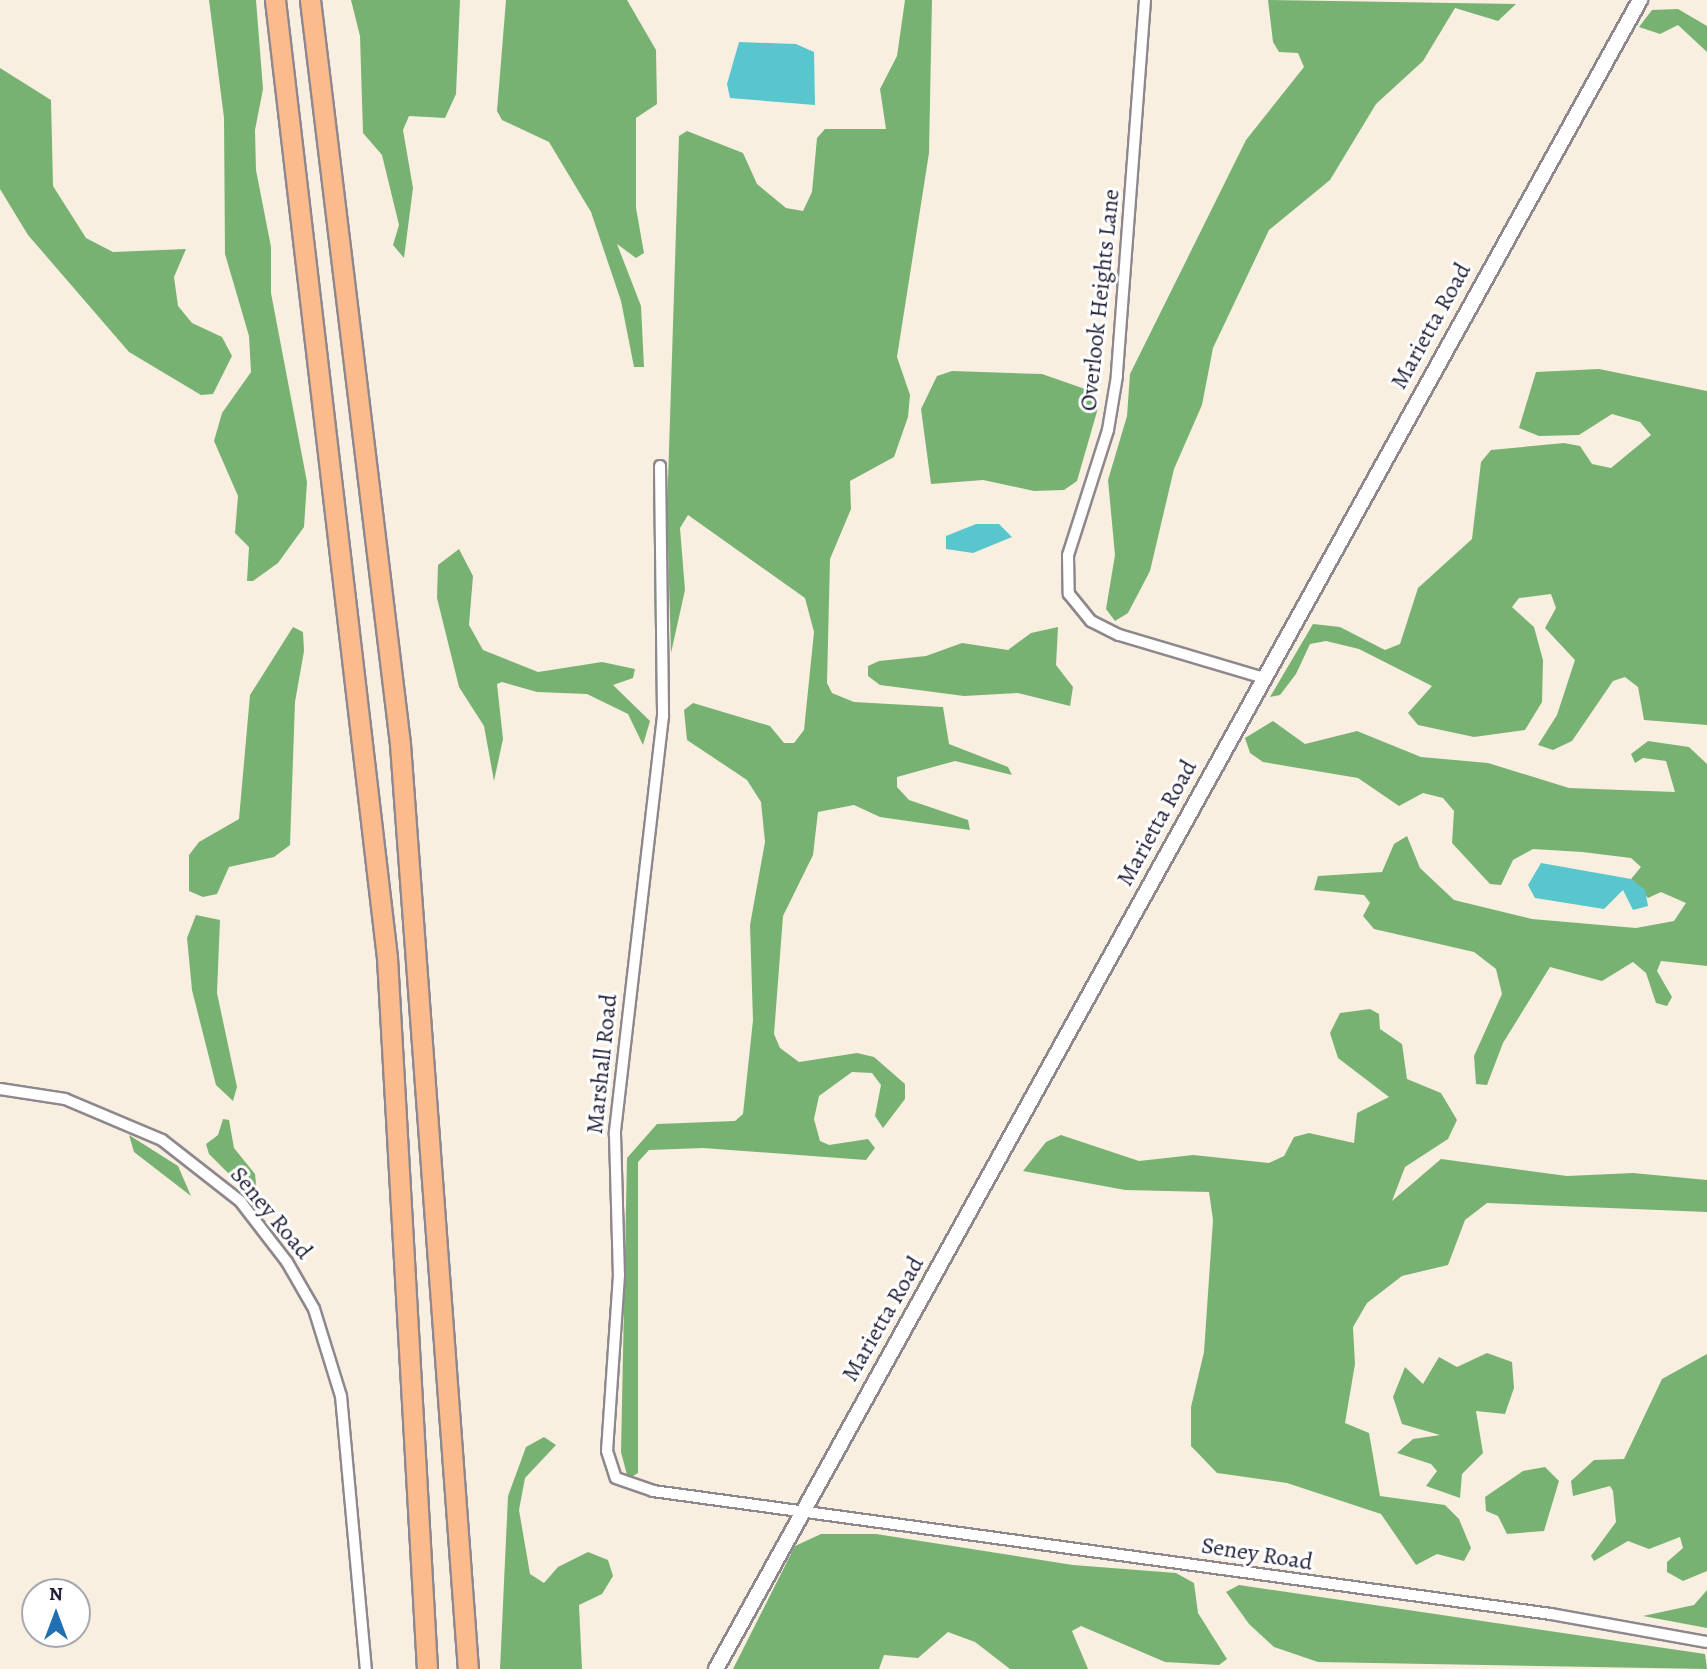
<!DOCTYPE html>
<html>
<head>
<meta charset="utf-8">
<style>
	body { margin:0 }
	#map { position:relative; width:1707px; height:1669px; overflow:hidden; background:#f9efe0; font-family:Alegreya,serif }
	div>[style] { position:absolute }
	.forest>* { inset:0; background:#78b272 }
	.water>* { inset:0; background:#59c6cd }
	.roads { filter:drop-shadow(2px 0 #8e888e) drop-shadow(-2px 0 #8e888e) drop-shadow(0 2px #8e888e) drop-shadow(0 -2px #8e888e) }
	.minor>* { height:10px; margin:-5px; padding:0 5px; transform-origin:5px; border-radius:5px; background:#fff }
	.tertiary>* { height:14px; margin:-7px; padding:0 7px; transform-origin:7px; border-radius:7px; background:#fff }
	.motorway>* { height:19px; margin:-9.5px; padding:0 9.5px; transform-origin:9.5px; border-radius:9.5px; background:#fbbb8c }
	span { translate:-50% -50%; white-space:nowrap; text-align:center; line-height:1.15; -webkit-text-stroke:6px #fff; paint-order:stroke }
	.street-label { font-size:24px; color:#22223b }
	.north { position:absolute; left:21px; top:1578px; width:70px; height:70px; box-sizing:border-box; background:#fff; border:2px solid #a7a7b1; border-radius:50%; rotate:0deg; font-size:19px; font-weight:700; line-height:28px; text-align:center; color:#22223b }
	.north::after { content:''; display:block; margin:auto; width:24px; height:32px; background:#1f6fb2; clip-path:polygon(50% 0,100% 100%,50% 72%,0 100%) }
</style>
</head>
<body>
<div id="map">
	<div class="forest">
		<div style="clip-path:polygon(209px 0,256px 0,263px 89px,255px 130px,256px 170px,271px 247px,271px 293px,307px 482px,304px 527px,278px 563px,253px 581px,247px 581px,249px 547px,235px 533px,238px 496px,214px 441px,222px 413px,251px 372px,249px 336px,225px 254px,224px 118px)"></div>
		<div style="clip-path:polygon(351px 0,460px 0,456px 94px,445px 118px,409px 116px,403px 130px,413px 188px,404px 258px,393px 245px,399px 225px,382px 155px,363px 133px,360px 36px)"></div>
		<div style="clip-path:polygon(506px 0,627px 0,656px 50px,657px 104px,636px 118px,636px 208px,644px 253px,636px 258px,617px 244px,641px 306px,644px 367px,634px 367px,621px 301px,591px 212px,549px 142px,502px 120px,497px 111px)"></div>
		<div style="clip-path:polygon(905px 0,932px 0,929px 153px,897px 357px,910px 395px,908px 417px,894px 457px,850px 481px,851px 509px,830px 559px,827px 683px,832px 693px,854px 702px,943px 707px,949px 744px,1008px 767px,1012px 775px,955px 761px,897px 777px,897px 787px,909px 800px,968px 820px,970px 830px,880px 817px,854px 805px,818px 812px,813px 855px,783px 916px,774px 1034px,780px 1048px,799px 1062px,857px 1053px,874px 1057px,905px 1084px,905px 1099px,883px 1128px,875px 1116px,881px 1085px,872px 1073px,852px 1072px,819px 1096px,814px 1119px,820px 1141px,829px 1145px,868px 1139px,875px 1148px,866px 1160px,703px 1148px,649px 1150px,638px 1162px,638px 1473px,628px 1479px,621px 1452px,627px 1158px,657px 1124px,735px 1121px,743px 1114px,753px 1020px,750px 925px,765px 842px,761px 802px,747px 780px,687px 740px,684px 710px,693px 703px,770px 726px,784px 743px,794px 743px,804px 730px,814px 632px,805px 598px,688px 515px,680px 528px,685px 590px,671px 653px,667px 513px,679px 136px,687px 131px,743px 153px,757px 184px,786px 208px,803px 211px,812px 192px,817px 138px,825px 129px,886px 129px,880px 89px,897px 56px)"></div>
		<div style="clip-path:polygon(1268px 0,1516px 4px,1498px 21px,1455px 8px,1423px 61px,1376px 104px,1330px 180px,1269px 230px,1213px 348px,1202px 405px,1174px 469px,1150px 571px,1128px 613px,1115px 621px,1106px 609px,1115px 555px,1108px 480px,1127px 416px,1130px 374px,1246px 140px,1304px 67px,1298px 53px,1279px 52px,1273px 42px)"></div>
		<div style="clip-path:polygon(1678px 9px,1707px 26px,1707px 52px,1678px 25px,1660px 34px,1639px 27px,1652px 10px)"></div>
		<div style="clip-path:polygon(0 68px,51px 100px,53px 186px,86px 238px,113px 252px,186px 249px,174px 277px,178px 306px,192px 323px,222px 337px,232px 356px,213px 394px,201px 395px,129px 352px,28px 235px,0 189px)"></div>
		<div style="clip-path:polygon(1599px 369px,1707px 391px,1707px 725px,1644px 720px,1638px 687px,1625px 677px,1613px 681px,1572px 741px,1553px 750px,1538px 745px,1557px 715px,1575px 660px,1545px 628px,1556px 608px,1551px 594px,1519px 598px,1512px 607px,1534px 627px,1543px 660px,1542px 702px,1525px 730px,1474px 737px,1418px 725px,1408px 713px,1432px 686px,1359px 649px,1326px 641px,1310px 644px,1296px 674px,1280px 695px,1270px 697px,1313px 624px,1340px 627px,1385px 650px,1400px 644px,1418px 588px,1472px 539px,1481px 462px,1491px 450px,1564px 443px,1580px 446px,1592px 464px,1611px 468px,1651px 435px,1640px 422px,1612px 414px,1579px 435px,1539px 436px,1519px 428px,1536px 372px)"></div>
		<div style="clip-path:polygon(952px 371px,1042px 374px,1085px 389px,1098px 408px,1077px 481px,1064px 490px,1034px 491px,983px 480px,931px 484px,921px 409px,937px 376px)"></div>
		<div style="clip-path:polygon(459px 549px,473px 576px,469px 625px,483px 650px,538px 672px,602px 662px,635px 669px,633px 678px,613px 685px,650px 721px,643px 745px,628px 714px,587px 694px,537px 692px,502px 682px,497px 684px,503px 739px,494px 781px,484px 726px,459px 687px,437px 598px,438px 565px)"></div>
		<div style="clip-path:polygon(293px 627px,303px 632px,304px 651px,295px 702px,290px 845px,274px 857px,229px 867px,217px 894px,203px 897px,189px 891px,189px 855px,199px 842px,239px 819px,250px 695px)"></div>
		<div style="clip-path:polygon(1058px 627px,1056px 665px,1073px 687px,1070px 706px,1018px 693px,964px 696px,880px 685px,868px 676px,868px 666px,879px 661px,926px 656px,962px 643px,1008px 650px,1031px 633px)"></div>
		<div style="clip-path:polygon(1273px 721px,1305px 744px,1357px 731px,1421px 757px,1488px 763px,1569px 788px,1675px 792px,1666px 761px,1643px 758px,1635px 763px,1631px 754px,1648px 741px,1689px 747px,1707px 764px,1707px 966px,1661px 961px,1657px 971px,1672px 997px,1667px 1006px,1656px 1003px,1646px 973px,1633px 962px,1602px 981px,1550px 967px,1503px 1043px,1487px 1085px,1476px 1084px,1474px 1056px,1502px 994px,1496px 969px,1474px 952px,1374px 929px,1363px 916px,1370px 903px,1364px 895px,1314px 890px,1318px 876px,1382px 872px,1394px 844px,1407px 836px,1420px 868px,1454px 900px,1532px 919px,1636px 928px,1674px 921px,1686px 903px,1661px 892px,1648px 898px,1631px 879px,1641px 867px,1631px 858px,1582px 852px,1533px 849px,1513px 860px,1501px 885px,1490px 884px,1452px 843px,1454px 811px,1443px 798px,1423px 793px,1399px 806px,1358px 778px,1263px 762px,1250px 753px,1245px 738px)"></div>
		<div style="clip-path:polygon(196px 915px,220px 920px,217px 993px,237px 1087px,233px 1101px,216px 1085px,192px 990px,187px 938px)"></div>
		<div style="clip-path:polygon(1370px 1009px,1379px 1014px,1380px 1029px,1402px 1044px,1407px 1079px,1441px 1093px,1457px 1120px,1448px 1139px,1405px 1167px,1392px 1201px,1441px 1159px,1567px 1176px,1633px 1173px,1707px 1180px,1707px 1212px,1487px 1203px,1465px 1220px,1448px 1265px,1402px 1276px,1367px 1303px,1353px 1327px,1355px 1364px,1345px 1423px,1369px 1433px,1380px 1496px,1445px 1505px,1459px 1519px,1471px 1548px,1464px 1561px,1437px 1554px,1416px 1565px,1381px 1514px,1287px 1483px,1217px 1473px,1191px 1446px,1191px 1407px,1204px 1352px,1213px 1220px,1209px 1192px,1125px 1190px,1023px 1171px,1046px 1142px,1061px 1135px,1139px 1161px,1193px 1155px,1269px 1163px,1284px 1156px,1294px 1137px,1309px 1133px,1354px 1143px,1357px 1113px,1389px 1097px,1338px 1058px,1330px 1033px,1340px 1013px)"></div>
		<div style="clip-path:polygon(223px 1119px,229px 1120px,234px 1148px,255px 1174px,258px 1203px,209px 1154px,206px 1144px,218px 1135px)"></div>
		<div style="clip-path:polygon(129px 1135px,178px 1166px,191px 1196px,134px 1152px)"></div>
		<div style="clip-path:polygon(1487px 1353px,1512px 1362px,1514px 1388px,1505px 1414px,1476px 1411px,1483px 1453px,1462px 1474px,1460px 1498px,1426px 1486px,1437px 1471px,1431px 1464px,1397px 1453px,1413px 1439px,1440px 1435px,1402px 1424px,1393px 1397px,1405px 1367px,1423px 1384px,1439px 1357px,1457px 1367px)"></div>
		<div style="clip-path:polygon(1707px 1354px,1707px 1571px,1683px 1581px,1667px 1572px,1667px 1562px,1683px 1548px,1680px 1537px,1649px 1549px,1628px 1541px,1594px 1561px,1591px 1556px,1616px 1522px,1613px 1491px,1610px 1486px,1573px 1496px,1571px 1481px,1594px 1460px,1624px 1459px,1662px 1379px)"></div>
		<div style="clip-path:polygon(544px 1437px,556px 1445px,525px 1478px,519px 1510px,530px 1574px,544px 1583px,558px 1567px,588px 1552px,608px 1560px,613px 1576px,602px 1594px,579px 1605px,582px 1669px,500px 1669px,508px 1496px,526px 1447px)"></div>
		<div style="clip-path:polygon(1545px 1467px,1559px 1481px,1544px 1531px,1507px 1534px,1498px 1516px,1486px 1511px,1485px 1497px,1523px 1471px)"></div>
		<div style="clip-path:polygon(821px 1534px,876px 1534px,1073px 1565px,1176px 1573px,1194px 1583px,1198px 1613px,1227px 1659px,1219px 1665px,1165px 1662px,1081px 1626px,1072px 1631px,1088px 1669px,1010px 1669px,975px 1642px,948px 1632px,918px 1658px,884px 1655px,879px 1669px,733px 1669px,795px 1546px)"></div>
		<div style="clip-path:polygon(1239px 1585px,1705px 1654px,1707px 1669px,1318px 1662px,1274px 1647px,1249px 1624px,1226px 1592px)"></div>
		<div style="clip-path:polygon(1707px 1590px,1707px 1628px,1643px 1616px,1694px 1605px)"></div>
	</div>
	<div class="water">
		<div style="clip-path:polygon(739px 42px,796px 44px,814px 52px,815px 105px,730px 98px,727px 84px)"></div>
		<div style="clip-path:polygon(976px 524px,999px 524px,1012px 537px,973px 553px,946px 549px,946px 536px)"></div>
		<div style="clip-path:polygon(1541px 863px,1631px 879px,1645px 890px,1648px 906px,1633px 910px,1623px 890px,1604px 909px,1535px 898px,1528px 885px)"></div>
	</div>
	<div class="roads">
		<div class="minor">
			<div style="left:1145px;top:0;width:377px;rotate:94.3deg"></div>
			<div style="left:1117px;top:376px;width:55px;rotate:99.5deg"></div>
			<div style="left:1108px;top:430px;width:131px;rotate:107.7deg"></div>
			<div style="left:1068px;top:555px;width:39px;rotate:89deg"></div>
			<div style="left:1069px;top:594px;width:35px;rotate:51deg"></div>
			<div style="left:1091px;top:621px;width:31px;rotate:27deg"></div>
			<div style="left:1119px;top:635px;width:148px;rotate:16.5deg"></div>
			<div style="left:660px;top:466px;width:250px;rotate:89.3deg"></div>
			<div style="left:663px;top:716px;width:421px;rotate:96.6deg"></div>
			<div style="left:615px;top:1134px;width:141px;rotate:88.4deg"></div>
			<div style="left:619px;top:1275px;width:176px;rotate:93.9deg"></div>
			<div style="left:607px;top:1451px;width:28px;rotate:72deg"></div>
			<div style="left:616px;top:1478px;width:39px;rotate:19deg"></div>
			<div style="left:653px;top:1491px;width:906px;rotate:7.8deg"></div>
			<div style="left:1551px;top:1614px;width:158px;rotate:10.2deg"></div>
			<div style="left:0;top:1089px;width:66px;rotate:8.7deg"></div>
			<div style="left:65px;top:1099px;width:105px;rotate:22.9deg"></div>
			<div style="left:162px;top:1140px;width:99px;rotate:38deg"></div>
			<div style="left:240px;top:1201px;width:77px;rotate:52.4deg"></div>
			<div style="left:287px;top:1262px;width:54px;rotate:60.1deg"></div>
			<div style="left:314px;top:1309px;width:91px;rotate:72.8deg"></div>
			<div style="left:341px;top:1396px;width:274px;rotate:84.8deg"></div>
		</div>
		<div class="tertiary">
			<div style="left:716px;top:1669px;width:1908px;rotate:-61.03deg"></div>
		</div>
		<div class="motorway">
			<div style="left:275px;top:0;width:965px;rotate:83.33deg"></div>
			<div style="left:387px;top:958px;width:712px;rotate:86.78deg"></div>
			<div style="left:310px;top:0;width:749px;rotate:83.1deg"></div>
			<div style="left:400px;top:744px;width:927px;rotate:85.8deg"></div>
		</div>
	</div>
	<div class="street-label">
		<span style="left:1100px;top:300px;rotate:-84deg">Overlook Heights Lane</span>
		<span style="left:1431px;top:326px;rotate:-61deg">Marietta Road</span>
		<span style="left:1157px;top:823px;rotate:-61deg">Marietta Road</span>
		<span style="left:602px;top:1064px;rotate:-84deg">Marshall Road</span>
		<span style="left:271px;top:1213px;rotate:50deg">Seney Road</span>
		<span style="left:883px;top:1319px;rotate:-60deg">Marietta Road</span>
		<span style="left:1257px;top:1554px;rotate:9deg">Seney Road</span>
	</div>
	<div class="north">N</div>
</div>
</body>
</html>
